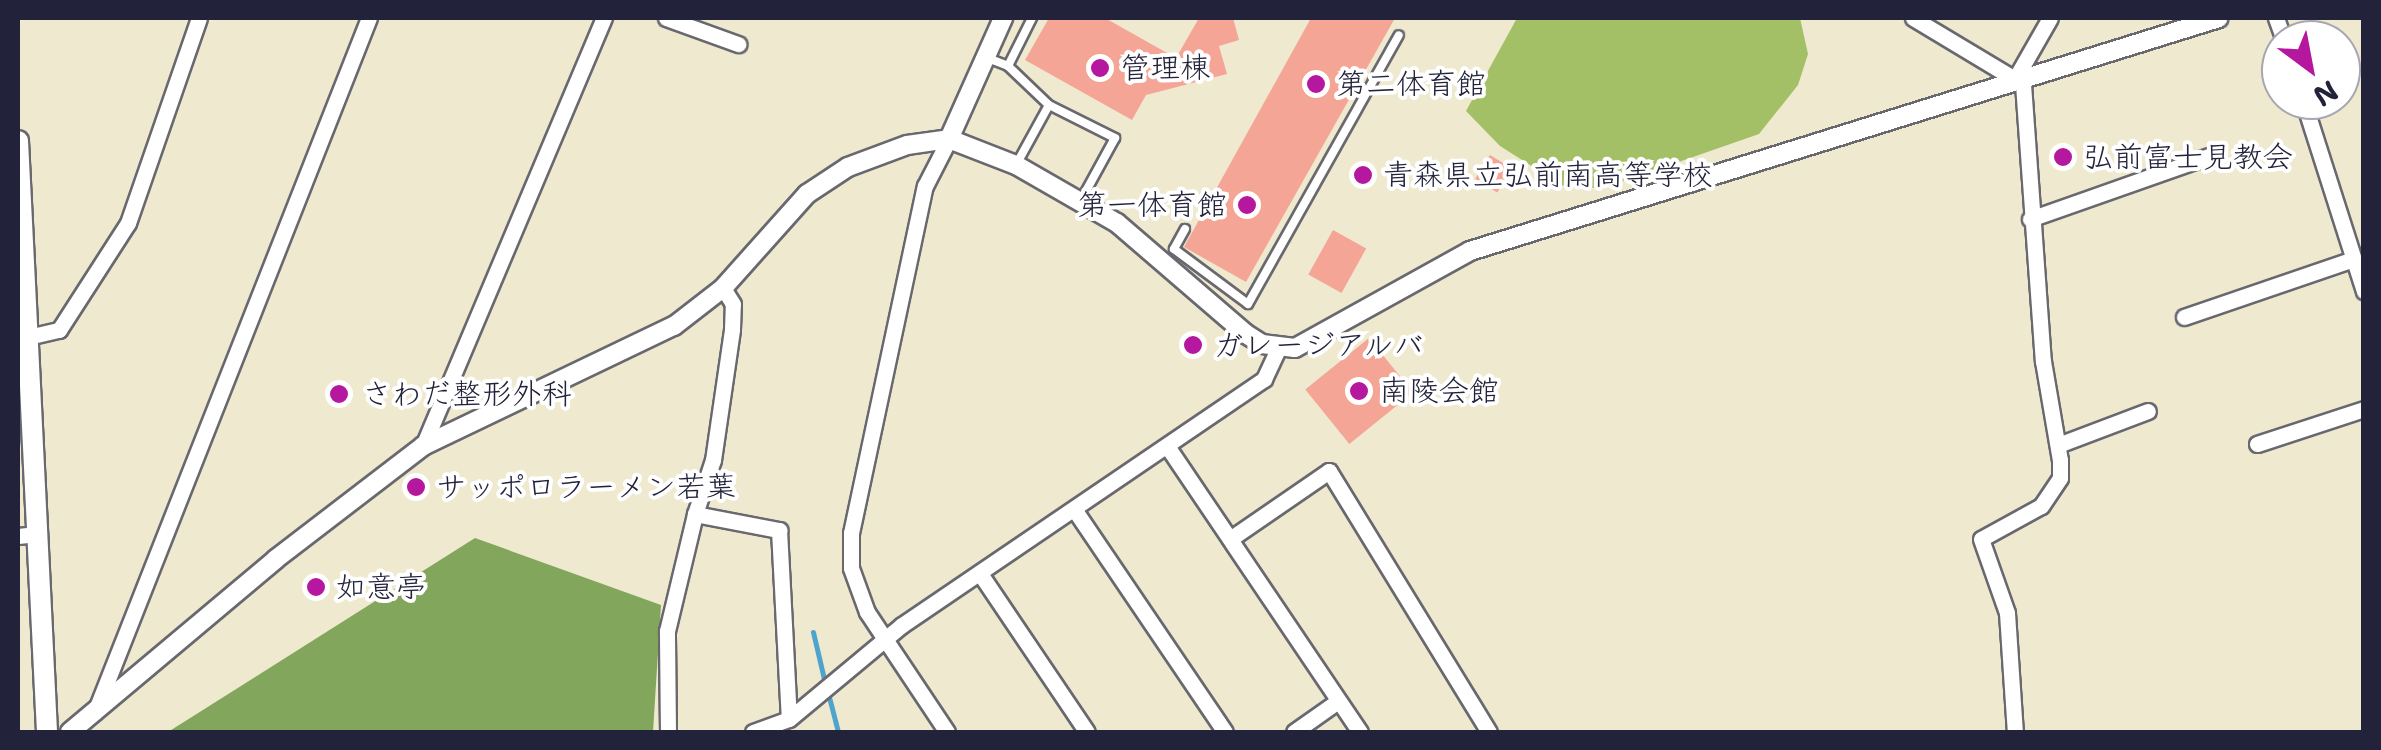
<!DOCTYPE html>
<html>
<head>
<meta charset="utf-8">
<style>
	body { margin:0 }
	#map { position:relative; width:2381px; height:750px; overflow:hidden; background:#eee9cf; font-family:"Shantell Sans","Klee One",sans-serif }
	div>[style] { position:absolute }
	.green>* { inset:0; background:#a3c067 }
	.forest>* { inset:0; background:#82a65c }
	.stream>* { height:5px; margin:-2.5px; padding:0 2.5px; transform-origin:2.5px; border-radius:2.5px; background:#4ea4cb }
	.building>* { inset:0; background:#f5a596; transform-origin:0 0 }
	.roads { filter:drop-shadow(2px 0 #69686f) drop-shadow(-2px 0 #69686f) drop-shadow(0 2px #69686f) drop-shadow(0 -2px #69686f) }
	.service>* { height:8px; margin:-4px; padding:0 4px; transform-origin:4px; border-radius:4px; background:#fff }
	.minor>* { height:15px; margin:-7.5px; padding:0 7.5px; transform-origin:7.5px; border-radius:7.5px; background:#fff }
	.tertiary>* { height:18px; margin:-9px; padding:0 9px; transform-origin:9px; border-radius:9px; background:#fff }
	.secondary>* { height:20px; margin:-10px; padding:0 10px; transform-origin:10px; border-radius:10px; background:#fff }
	.dots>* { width:28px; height:28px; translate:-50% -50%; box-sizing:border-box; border:5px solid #fff; border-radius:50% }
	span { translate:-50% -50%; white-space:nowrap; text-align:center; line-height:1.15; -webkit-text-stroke:8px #fff; paint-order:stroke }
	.poi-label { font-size:30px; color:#22223b }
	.left { translate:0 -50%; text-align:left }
	.right { translate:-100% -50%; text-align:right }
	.frame { position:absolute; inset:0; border:20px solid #22223b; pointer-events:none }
	.north { position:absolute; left:2261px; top:20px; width:100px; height:100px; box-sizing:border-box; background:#fff; border:2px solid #a7a7b1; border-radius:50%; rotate:148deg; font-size:28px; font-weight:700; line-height:40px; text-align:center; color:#22223b }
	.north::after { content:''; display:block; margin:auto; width:35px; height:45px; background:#b5179e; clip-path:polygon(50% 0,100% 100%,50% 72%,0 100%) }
</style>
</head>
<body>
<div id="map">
	<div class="green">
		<div style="clip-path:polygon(1517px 18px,1800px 18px,1808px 54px,1798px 85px,1759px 134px,1604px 188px,1565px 187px,1500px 146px,1466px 111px)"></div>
	</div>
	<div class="forest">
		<div style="clip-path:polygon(475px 538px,661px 605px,653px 732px,168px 732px)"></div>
	</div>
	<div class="stream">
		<div style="left:813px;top:632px;width:52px;rotate:76.8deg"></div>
		<div style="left:828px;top:693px;width:40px;rotate:75.6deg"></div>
	</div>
	<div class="building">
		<div style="clip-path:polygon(1049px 18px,1105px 18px,1176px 58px,1199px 18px,1233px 18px,1239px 40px,1219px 46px,1227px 74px,1146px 95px,1132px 120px,1025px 60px)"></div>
		<div style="clip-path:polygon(1311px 18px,1395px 18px,1246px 282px,1184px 247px)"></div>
		<div style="left:1490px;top:155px;width:26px;height:28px;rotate:32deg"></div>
		<div style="left:1333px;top:230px;width:38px;height:51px;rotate:29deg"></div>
		<div style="left:1369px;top:338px;width:70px;height:82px;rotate:51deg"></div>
	</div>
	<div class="roads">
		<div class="service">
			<div style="left:985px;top:57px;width:25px;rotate:21deg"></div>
			<div style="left:1008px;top:66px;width:57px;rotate:43.6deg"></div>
			<div style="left:1049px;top:105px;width:74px;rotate:26.6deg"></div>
			<div style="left:1115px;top:138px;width:71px;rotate:118.7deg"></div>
			<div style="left:1008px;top:66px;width:54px;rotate:-63.4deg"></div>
			<div style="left:1016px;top:165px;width:68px;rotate:-61.2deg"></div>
			<div style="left:1185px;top:229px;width:23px;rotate:119deg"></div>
			<div style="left:1174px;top:249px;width:92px;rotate:36.6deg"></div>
			<div style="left:1248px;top:304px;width:308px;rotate:-60.7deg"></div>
		</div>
		<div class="minor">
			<div style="left:666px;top:18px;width:77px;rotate:19.9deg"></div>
			<div style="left:1913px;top:18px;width:128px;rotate:31deg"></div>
			<div style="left:2023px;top:84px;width:278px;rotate:85.9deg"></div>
			<div style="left:2043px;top:361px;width:100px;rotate:80.3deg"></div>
			<div style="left:2060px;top:460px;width:18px;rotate:90deg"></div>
			<div style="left:2060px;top:478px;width:34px;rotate:124deg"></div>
			<div style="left:2041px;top:506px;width:68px;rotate:151.2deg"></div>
			<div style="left:1981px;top:539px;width:78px;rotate:70.6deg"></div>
			<div style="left:2007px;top:613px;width:119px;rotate:86.2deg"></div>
			<div style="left:2276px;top:18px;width:23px;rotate:70deg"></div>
			<div style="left:2015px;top:79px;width:70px;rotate:-60.2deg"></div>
			<div style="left:2303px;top:100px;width:201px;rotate:72.3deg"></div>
			<div style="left:2030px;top:219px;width:190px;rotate:-19.4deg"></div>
			<div style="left:2184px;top:317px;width:179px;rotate:-18.9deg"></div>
			<div style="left:28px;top:337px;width:32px;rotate:-13deg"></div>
			<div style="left:59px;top:330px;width:127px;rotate:-57.2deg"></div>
			<div style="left:128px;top:223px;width:217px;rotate:-70.9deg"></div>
			<div style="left:2257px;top:444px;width:113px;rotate:-18.1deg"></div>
			<div style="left:2058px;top:445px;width:96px;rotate:-20.7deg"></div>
			<div style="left:423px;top:446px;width:465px;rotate:-67.1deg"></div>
			<div style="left:1167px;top:446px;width:345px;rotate:56deg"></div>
			<div style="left:1074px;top:509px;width:269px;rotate:55.9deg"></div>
			<div style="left:695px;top:514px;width:57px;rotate:-71.6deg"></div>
			<div style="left:713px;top:460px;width:132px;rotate:-81.7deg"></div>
			<div style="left:732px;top:329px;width:25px;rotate:-88deg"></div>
			<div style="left:733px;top:304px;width:19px;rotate:-122deg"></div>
			<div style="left:18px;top:536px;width:19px;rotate:-6deg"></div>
			<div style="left:1230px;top:539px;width:120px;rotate:-34.5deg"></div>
			<div style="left:1329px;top:471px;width:306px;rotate:58.5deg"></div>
			<div style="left:981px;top:575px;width:189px;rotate:56deg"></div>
			<div style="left:95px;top:712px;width:746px;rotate:-68.46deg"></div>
			<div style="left:668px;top:732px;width:101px;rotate:-90.6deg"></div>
			<div style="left:667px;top:631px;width:120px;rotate:-76.5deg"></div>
			<div style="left:695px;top:514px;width:86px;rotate:10.8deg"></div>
			<div style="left:779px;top:530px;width:189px;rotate:87deg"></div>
			<div style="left:753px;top:732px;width:38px;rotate:-20deg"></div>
			<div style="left:789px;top:719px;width:147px;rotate:-39.8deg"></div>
			<div style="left:902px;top:625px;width:438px;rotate:-34.2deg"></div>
			<div style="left:1264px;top:379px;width:35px;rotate:-65deg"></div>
			<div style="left:947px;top:732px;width:144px;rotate:-123.7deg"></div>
			<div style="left:867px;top:612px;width:47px;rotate:-110deg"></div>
			<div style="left:851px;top:568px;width:35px;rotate:-90deg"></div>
			<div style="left:851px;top:533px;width:355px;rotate:-78deg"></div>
			<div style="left:925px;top:186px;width:53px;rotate:-62.9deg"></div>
			<div style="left:1294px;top:732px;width:54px;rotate:-35.2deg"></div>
		</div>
		<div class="tertiary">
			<div style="left:949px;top:139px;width:133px;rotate:-65.9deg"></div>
			<div style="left:70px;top:732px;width:269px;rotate:-40deg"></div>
			<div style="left:276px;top:559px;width:185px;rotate:-37.5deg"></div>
			<div style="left:423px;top:446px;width:278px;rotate:-25.6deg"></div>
			<div style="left:674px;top:326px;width:62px;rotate:-37.8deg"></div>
			<div style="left:723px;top:288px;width:126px;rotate:-48.2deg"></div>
			<div style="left:807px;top:194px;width:49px;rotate:-33.4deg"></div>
			<div style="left:848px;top:167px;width:63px;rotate:-20.4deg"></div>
			<div style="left:907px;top:145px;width:42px;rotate:-8.1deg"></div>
			<div style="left:949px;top:139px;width:72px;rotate:21.2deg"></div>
			<div style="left:1016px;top:165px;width:116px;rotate:29.9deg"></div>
			<div style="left:1117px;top:223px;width:170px;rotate:40.7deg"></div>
			<div style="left:1246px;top:334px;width:19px;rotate:32deg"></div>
			<div style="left:1262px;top:344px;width:33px;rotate:7deg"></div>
			<div style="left:1295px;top:348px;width:200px;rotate:-29deg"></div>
			<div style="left:1470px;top:251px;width:784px;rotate:-17.28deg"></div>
		</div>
		<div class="secondary">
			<div style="left:18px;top:141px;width:592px;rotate:87.19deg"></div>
		</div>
	</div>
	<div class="dots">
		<div style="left:1100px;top:68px;background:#b5179e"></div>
		<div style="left:1316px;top:84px;background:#b5179e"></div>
		<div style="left:2063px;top:157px;background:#b5179e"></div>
		<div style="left:1363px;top:175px;background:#b5179e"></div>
		<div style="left:1247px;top:205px;background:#b5179e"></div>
		<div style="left:1193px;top:345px;background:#b5179e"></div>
		<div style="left:1359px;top:391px;background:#b5179e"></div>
		<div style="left:339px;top:394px;background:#b5179e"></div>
		<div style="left:416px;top:487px;background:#b5179e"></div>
		<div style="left:316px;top:587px;background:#b5179e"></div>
	</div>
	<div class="poi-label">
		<span class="left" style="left:1120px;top:68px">管理棟</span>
		<span class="left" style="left:1336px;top:84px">第二体育館</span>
		<span class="left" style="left:2083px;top:157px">弘前富士見教会</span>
		<span class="left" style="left:1383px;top:175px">青森県立弘前南高等学校</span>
		<span class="right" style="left:1227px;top:205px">第一体育館</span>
		<span class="left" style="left:1213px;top:345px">ガレージアルバ</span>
		<span class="left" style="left:1379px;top:391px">南陵会館</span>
		<span class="left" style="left:362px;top:394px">さわだ整形外科</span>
		<span class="left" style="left:436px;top:487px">サッポロラーメン若葉</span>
		<span class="left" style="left:336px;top:587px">如意亭</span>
	</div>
	<div class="frame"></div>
	<div class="north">N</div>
</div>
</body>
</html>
